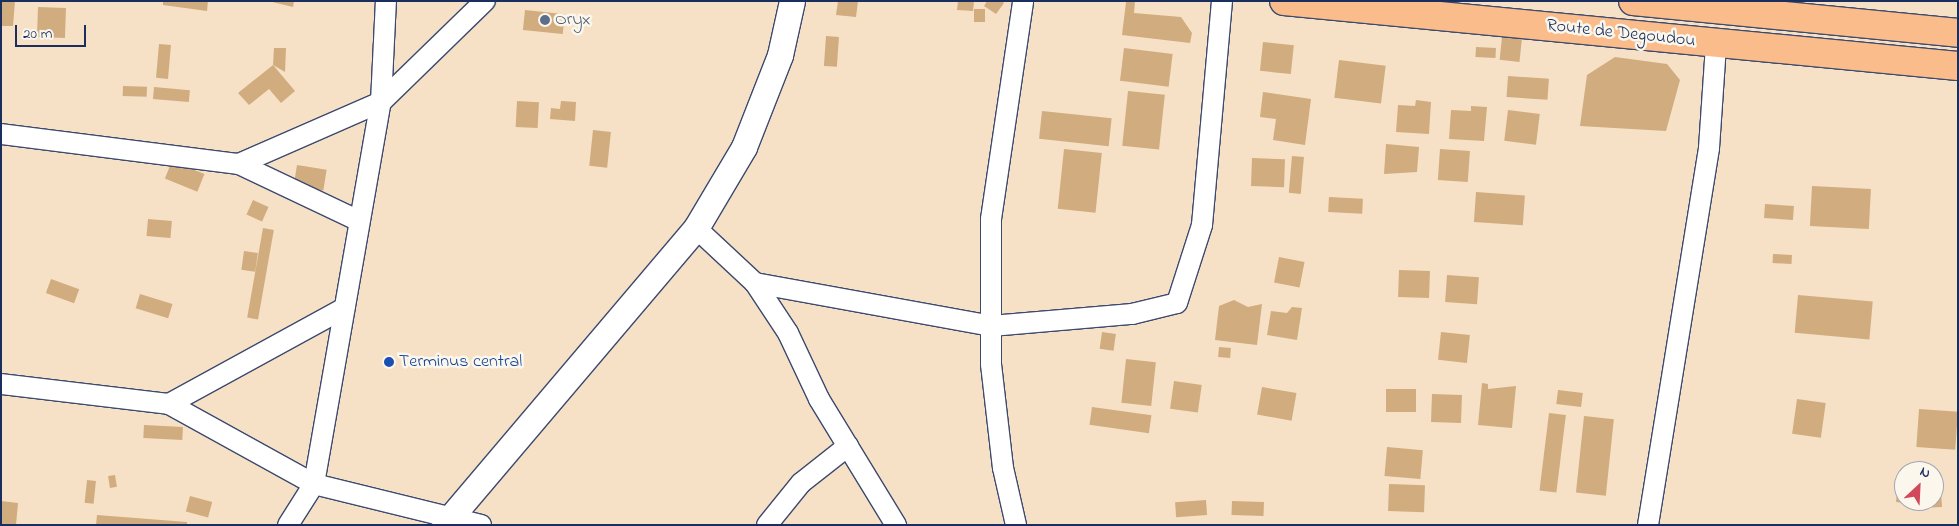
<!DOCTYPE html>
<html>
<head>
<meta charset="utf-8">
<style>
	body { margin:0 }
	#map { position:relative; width:1959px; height:526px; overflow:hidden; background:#f6e1c7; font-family:"Indie Flower",sans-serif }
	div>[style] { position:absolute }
	.building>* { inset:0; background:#d1ac7e; transform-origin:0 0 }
	.roads { filter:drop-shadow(1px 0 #3c4a6e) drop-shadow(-1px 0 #3c4a6e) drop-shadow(0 1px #3c4a6e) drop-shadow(0 -1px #3c4a6e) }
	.minor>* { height:20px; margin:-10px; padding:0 10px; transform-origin:10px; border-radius:10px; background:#fff }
	.tertiary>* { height:25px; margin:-12.5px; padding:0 12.5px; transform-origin:12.5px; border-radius:12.5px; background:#fff }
	.primary>* { height:28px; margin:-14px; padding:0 14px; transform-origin:14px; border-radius:14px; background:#fabc8b }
	.dots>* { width:14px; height:14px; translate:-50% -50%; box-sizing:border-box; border:2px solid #fbf7ec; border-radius:50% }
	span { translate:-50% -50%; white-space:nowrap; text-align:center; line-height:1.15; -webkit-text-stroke:5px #fbf7ec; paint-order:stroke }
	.service-label { font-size:18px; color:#4e5e75 }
	.left { translate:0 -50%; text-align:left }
	.street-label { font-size:18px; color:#1b2f5e }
	.transit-label { font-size:18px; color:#164399 }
	.frame { position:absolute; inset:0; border:2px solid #1b2f5e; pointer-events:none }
	.north { position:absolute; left:1894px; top:461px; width:50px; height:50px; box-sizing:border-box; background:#fbf7ec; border:1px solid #a1a7b3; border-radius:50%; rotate:25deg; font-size:14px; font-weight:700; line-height:20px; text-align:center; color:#1b2f5e }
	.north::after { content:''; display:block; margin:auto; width:18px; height:22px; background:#d1495b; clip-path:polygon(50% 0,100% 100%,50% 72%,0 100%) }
	.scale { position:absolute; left:15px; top:25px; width:71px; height:22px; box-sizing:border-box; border:2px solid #1b2f5e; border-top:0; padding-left:6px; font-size:15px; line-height:18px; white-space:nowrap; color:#1b2f5e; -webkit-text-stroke:4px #fbf7ec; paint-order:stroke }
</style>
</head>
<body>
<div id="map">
	<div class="building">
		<div style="clip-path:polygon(1px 1px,15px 1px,13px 26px,1px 26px)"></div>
		<div style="clip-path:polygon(163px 1px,208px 1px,207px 11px,163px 5px)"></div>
		<div style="clip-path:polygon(268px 1px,294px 1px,293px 7px)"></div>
		<div style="clip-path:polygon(838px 1px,858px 1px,856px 17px,836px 15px)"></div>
		<div style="clip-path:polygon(958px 1px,974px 1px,973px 11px,957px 10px)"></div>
		<div style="clip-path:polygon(987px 1px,1002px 1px,1004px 3px,996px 14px,984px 6px)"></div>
		<div style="clip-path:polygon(1135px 1px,1134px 13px,1181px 17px,1192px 33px,1190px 43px,1122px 35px,1126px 2px)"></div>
		<div style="left:38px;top:7px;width:28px;height:30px;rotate:2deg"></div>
		<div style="left:974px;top:9px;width:11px;height:13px"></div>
		<div style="left:525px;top:10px;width:40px;height:20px;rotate:6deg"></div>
		<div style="left:826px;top:36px;width:13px;height:30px;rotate:4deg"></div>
		<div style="left:1502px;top:37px;width:20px;height:23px;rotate:6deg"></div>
		<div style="left:1263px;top:42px;width:31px;height:29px;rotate:6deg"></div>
		<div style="left:159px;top:44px;width:12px;height:34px;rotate:5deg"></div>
		<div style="left:1476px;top:47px;width:20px;height:10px;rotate:3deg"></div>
		<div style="clip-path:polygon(274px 48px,286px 48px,285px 72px,273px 65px)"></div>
		<div style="left:1124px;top:48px;width:49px;height:33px;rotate:7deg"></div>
		<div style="clip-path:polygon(1615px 57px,1667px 64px,1680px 80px,1666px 131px,1580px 126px,1587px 75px)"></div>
		<div style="left:1339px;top:60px;width:47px;height:38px;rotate:7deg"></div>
		<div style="clip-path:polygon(273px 65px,295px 91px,281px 103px,269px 89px,249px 105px,238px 93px)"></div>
		<div style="left:1508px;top:76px;width:41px;height:21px;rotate:4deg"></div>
		<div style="left:123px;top:86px;width:24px;height:10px;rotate:2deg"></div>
		<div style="left:154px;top:87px;width:36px;height:12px;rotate:5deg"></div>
		<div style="left:1128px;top:91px;width:37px;height:55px;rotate:6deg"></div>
		<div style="clip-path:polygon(1263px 92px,1311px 99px,1305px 145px,1273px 140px,1276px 119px,1260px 117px)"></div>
		<div style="clip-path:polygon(1416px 100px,1431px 102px,1429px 134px,1396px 132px,1398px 105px,1415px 106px)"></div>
		<div style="left:517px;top:101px;width:22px;height:26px;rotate:3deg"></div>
		<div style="clip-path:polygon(561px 101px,576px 102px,575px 121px,550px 119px,551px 108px,560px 109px)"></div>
		<div style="clip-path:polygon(1471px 106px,1487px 107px,1484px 141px,1449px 139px,1451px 110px,1471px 111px)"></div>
		<div style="left:1508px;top:110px;width:32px;height:31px;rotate:7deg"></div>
		<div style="left:1042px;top:111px;width:70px;height:28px;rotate:6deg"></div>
		<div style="left:593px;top:130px;width:18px;height:36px;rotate:6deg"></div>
		<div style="clip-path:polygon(1386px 144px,1419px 147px,1417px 172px,1384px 174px)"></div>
		<div style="left:1064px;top:149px;width:38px;height:60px;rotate:6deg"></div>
		<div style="left:1440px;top:149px;width:30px;height:31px;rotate:4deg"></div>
		<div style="left:1292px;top:156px;width:12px;height:37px;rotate:5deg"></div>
		<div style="left:1252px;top:158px;width:33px;height:28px;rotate:2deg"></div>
		<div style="left:172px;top:161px;width:35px;height:19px;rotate:22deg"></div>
		<div style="left:297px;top:165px;width:30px;height:21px;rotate:9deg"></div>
		<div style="left:1812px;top:186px;width:59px;height:40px;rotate:3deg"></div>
		<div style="left:1476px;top:192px;width:49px;height:30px;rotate:4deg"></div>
		<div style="left:1329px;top:197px;width:34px;height:15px;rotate:3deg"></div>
		<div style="left:253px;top:200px;width:17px;height:16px;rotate:24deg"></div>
		<div style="left:1765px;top:204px;width:29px;height:14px;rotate:4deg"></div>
		<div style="left:148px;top:219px;width:24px;height:17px;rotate:5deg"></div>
		<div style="left:263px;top:228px;width:11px;height:91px;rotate:10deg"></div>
		<div style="left:244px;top:251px;width:14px;height:19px;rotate:8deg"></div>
		<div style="left:1773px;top:254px;width:19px;height:9px;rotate:3deg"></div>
		<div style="left:1279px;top:257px;width:26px;height:26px;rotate:11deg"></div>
		<div style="left:1399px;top:270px;width:31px;height:27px;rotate:2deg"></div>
		<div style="left:1447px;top:275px;width:32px;height:27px;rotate:4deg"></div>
		<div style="left:51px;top:279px;width:30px;height:15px;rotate:20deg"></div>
		<div style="left:140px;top:294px;width:34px;height:15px;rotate:17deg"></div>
		<div style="left:1798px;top:295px;width:75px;height:38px;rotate:5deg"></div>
		<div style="clip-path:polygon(1234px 300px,1248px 307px,1262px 304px,1257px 345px,1215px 340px,1219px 306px)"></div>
		<div style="clip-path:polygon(1292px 307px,1302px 308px,1297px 340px,1267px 335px,1271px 311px,1287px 313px)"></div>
		<div style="left:1102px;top:332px;width:14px;height:17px;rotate:8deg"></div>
		<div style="left:1441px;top:332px;width:29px;height:28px;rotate:6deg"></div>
		<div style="left:1219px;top:347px;width:12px;height:10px;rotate:5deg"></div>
		<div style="left:1126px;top:359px;width:30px;height:44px;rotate:6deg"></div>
		<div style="left:1174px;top:381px;width:28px;height:28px;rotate:8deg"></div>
		<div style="clip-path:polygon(1482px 383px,1488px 384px,1488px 389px,1516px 386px,1512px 428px,1478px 425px)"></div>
		<div style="left:1262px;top:387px;width:35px;height:28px;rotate:10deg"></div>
		<div style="left:1386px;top:389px;width:30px;height:23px"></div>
		<div style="left:1558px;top:390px;width:25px;height:14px;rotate:7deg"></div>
		<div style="left:1432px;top:394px;width:30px;height:28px;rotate:2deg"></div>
		<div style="left:1797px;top:399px;width:29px;height:35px;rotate:8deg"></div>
		<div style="left:1092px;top:407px;width:60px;height:18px;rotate:8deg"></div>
		<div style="left:1919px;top:409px;width:39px;height:38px;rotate:4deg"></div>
		<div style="left:1549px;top:413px;width:17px;height:78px;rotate:7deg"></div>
		<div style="left:1584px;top:416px;width:30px;height:77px;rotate:6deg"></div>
		<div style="left:144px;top:425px;width:39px;height:13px;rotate:3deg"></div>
		<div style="left:1387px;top:447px;width:36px;height:29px;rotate:5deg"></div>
		<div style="left:115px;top:475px;width:12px;height:7px;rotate:81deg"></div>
		<div style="left:87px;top:480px;width:9px;height:23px;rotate:6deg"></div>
		<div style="left:1389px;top:484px;width:36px;height:27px;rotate:2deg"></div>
		<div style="clip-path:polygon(1934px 491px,1941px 491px,1942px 507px,1921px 508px,1920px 501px,1934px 501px)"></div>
		<div style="clip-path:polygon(1897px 492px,1904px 493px,1904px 501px,1914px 504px,1896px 502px)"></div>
		<div style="left:190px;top:496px;width:23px;height:16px;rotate:15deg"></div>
		<div style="left:1206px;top:500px;width:15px;height:31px;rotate:86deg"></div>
		<div style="clip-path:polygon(1px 501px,18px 503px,16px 525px,1px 525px)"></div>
		<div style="left:1232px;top:501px;width:32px;height:14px;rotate:2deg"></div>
		<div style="clip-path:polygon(97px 515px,187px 522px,187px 525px,96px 525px)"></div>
	</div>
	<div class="roads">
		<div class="minor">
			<div style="left:1px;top:134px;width:240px;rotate:7.2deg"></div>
			<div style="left:239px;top:164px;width:133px;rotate:25.4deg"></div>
			<div style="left:239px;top:164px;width:155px;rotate:-23.6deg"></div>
			<div style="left:381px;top:102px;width:101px;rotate:-87.2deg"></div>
			<div style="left:696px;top:228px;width:81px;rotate:43deg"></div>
			<div style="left:755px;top:283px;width:60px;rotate:56.6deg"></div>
			<div style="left:788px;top:333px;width:73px;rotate:64.8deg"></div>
			<div style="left:819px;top:399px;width:148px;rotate:58.6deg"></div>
			<div style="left:755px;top:283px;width:240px;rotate:10.3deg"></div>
			<div style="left:991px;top:326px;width:142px;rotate:-4.9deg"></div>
			<div style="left:1132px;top:314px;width:46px;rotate:-13.7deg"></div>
			<div style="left:1177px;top:303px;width:82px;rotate:-72.2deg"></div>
			<div style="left:1202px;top:225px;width:225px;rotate:-84.9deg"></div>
			<div style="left:1px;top:384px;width:169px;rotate:6.8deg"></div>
			<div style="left:169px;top:404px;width:166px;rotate:28.9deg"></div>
			<div style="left:314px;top:484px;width:172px;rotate:13.8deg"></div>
			<div style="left:169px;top:404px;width:200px;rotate:-28.7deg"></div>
			<div style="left:288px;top:525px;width:49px;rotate:-57.6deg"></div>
			<div style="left:314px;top:484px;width:388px;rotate:-80.1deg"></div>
			<div style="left:381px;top:102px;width:145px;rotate:-44.2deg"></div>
			<div style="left:767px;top:525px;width:54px;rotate:-51deg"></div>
			<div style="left:801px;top:483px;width:60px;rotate:-38.2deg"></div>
			<div style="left:1016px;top:525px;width:58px;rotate:-102.8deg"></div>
			<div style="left:1003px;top:468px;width:105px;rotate:-96.6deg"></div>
			<div style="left:991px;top:364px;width:145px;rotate:-90deg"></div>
			<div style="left:991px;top:219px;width:220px;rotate:-81.6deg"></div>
			<div style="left:1648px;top:525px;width:382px;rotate:-80.8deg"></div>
			<div style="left:1709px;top:148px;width:103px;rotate:-86.1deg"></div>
		</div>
		<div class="tertiary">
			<div style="left:444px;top:525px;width:390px;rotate:-49.7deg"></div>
			<div style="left:696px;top:228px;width:94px;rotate:-59.3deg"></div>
			<div style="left:744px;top:147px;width:99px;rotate:-68.6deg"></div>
			<div style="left:780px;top:55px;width:55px;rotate:-77.5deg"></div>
		</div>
		<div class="primary">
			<div style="left:1284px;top:1px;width:677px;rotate:5.51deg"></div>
			<div style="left:1633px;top:1px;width:327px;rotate:5.6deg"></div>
		</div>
	</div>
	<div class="dots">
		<div style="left:545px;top:20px;background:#5c6f8a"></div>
		<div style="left:389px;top:362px;background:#1a4fb4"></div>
	</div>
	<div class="service-label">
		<span class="left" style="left:555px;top:20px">Oryx</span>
	</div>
	<div class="street-label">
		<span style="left:1621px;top:34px;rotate:6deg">Route de Degoudou</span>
	</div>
	<div class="transit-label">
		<span class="left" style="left:399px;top:362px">Terminus central</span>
	</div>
	<div class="frame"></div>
	<div class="north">N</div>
	<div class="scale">20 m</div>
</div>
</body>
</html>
